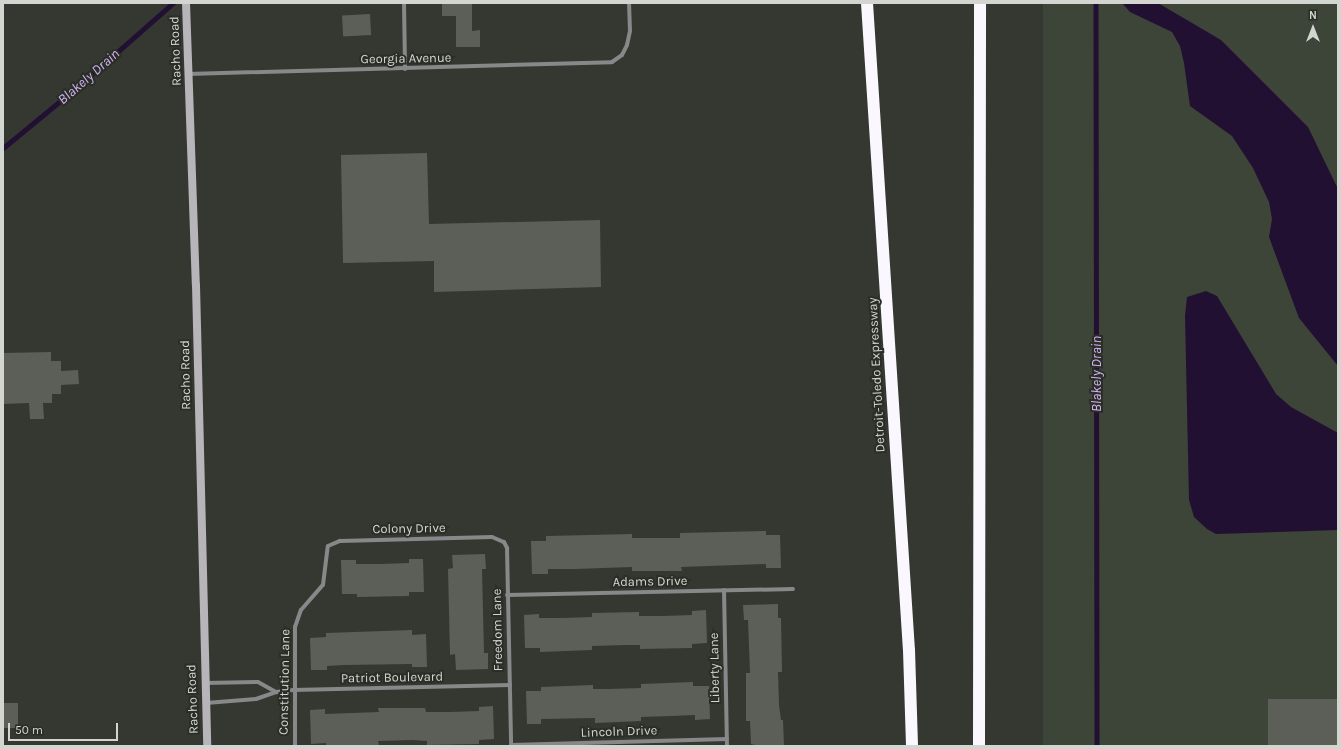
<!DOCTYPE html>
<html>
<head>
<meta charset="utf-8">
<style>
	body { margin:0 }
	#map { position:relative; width:1341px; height:749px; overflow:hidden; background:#343831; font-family:Karla,sans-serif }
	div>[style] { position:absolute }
	.built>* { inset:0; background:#3d4438; transform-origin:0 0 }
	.water>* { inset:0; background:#221032 }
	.stream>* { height:4.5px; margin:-2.25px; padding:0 2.25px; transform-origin:2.25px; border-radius:2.25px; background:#221032 }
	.building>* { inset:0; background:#5b5f58; transform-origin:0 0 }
	.street>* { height:4px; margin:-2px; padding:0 2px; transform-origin:2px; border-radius:2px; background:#88878a }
	.secondary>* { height:8px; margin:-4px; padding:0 4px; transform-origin:4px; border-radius:4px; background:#b7b4ba }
	.highway>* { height:12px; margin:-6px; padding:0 6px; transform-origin:6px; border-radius:6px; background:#faf7fe }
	span { translate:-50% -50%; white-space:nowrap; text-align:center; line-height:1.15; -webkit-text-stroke:4px #2a2e27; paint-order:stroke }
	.street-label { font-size:13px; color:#d3d5d1 }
	.water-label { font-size:14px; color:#d0b2f3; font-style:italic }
	.frame { position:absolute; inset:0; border:4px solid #d3d5d1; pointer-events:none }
	.north { position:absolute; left:1293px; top:8px; width:40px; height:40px; -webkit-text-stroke:3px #2a2e27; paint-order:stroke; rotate:0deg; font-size:11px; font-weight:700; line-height:16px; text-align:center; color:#d3d5d1 }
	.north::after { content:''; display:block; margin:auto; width:14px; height:18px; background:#d3d5d1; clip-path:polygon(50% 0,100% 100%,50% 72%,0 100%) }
	.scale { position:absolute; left:8px; top:723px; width:110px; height:18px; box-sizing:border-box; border:2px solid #d3d5d1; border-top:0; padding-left:5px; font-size:12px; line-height:14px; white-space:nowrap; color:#d3d5d1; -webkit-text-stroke:3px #2a2e27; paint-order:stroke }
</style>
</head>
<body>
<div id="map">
	<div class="built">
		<div style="left:1043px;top:3px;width:295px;height:743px"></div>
	</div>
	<div class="water">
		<div style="clip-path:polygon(1122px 3px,1158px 3px,1221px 40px,1308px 127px,1338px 189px,1338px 366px,1299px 318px,1269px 237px,1272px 219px,1269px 202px,1253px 168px,1232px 136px,1190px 106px,1184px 63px,1180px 46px,1172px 32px,1130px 12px)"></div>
		<div style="clip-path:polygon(1206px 291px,1217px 296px,1276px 394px,1291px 407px,1338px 433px,1338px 530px,1216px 534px,1207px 529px,1194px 517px,1189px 500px,1185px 316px,1187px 297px)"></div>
	</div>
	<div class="stream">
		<div style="left:1096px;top:3px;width:743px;rotate:89.92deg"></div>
		<div style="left:3px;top:148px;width:101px;rotate:-39.4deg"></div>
		<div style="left:81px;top:84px;width:123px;rotate:-41.4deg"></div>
	</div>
	<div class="building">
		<div style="clip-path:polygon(442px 3px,472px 3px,472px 31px,480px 30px,480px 47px,456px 47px,456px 16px,442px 16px)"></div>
		<div style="left:370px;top:14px;width:21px;height:28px;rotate:87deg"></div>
		<div style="clip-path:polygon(427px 153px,429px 224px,600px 220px,601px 287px,434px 292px,434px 261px,343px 263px,341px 155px)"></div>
		<div style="clip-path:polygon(51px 352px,51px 361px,61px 361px,61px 371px,78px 370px,79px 384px,61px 385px,61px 394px,52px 394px,52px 403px,43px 403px,44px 419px,30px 419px,29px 403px,3px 404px,3px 353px)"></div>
		<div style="clip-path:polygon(766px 531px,766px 535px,780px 535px,781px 568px,766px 568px,766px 564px,681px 567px,682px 571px,632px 571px,632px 567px,575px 569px,548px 569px,548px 574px,532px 574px,531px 541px,546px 541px,546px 536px,632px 534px,632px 538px,680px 538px,680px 533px)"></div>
		<div style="clip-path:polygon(485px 554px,486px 569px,482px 569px,484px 653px,488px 653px,488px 669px,456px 670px,455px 654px,450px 655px,448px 569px,453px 568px,452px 555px)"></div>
		<div style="clip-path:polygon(409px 559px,423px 559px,424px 592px,409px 592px,409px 596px,357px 597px,357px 594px,342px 594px,341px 560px,356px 560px,356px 564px,380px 564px,409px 563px)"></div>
		<div style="clip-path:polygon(778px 604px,778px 618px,781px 618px,782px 672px,778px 672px,779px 705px,781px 720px,783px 720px,784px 746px,759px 746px,751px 744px,750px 721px,746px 721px,746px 673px,750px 673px,748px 620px,744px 620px,743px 605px)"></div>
		<div style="clip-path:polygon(706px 610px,707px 643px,692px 644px,692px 648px,640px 649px,640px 645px,625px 645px,592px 646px,592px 650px,540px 652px,540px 648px,525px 648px,524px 615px,539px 614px,539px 618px,563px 618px,592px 617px,592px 613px,639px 612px,639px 616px,663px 616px,692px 615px,692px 611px)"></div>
		<div style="clip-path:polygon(412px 630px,412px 635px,426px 634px,427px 667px,412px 667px,412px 664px,344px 665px,327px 666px,327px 670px,311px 670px,310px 638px,326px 637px,326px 633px)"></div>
		<div style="clip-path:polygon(693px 682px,693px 686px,709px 686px,710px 719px,695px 720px,695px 715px,671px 716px,641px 717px,641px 721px,595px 723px,595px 718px,541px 719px,541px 724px,527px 724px,526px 691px,541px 691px,541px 687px,593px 685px,593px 689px,608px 689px,641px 688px,641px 684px)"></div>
		<div style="left:1338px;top:699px;width:47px;height:70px;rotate:90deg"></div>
		<div style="left:3px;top:703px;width:15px;height:25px"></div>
		<div style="clip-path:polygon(493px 706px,494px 739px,479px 740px,479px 744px,427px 745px,427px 741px,412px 740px,378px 741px,379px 745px,326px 746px,326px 743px,311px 744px,310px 710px,325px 709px,325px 714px,379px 712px,378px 708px,425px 708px,426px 712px,450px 712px,479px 711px,479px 707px)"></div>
	</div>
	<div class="street">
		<div style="left:404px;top:3px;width:66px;rotate:89.1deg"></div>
		<div style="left:188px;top:74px;width:424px;rotate:-1.6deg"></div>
		<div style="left:612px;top:62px;width:12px;rotate:-35deg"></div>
		<div style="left:622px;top:55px;width:11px;rotate:-63deg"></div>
		<div style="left:627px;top:45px;width:14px;rotate:-78deg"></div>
		<div style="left:630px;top:31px;width:28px;rotate:-92deg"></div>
		<div style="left:724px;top:590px;width:156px;rotate:88.9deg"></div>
		<div style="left:507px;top:595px;width:286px;rotate:-1.2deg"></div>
		<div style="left:205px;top:683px;width:53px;rotate:-1.1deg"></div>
		<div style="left:258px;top:682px;width:21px;rotate:29deg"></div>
		<div style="left:206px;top:703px;width:50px;rotate:-4.6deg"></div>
		<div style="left:256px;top:699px;width:21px;rotate:-19deg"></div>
		<div style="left:276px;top:692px;width:17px;rotate:-7deg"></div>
		<div style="left:293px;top:690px;width:217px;rotate:-1.3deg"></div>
		<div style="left:511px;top:745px;width:216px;rotate:-1.6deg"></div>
		<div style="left:295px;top:746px;width:119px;rotate:-90deg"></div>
		<div style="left:295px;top:627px;width:18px;rotate:-71deg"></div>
		<div style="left:301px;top:610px;width:33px;rotate:-49deg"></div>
		<div style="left:323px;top:585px;width:39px;rotate:-83deg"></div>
		<div style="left:328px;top:546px;width:13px;rotate:-23deg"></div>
		<div style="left:340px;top:541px;width:152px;rotate:-1.5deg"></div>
		<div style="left:492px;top:537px;width:13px;rotate:23deg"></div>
		<div style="left:504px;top:542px;width:7px;rotate:63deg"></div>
		<div style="left:507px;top:548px;width:198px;rotate:88.8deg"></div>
	</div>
	<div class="secondary">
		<div style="left:186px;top:3px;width:282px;rotate:88deg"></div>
		<div style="left:196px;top:285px;width:461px;rotate:88.6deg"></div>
	</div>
	<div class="highway">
		<div style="left:867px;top:3px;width:648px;rotate:86.29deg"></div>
		<div style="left:909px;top:650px;width:96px;rotate:88.2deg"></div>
		<div style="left:979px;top:746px;width:743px;rotate:-89.92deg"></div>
	</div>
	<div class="street-label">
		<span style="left:176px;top:51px;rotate:-92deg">Racho Road</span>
		<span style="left:406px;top:59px;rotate:-1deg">Georgia Avenue</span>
		<span style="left:186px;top:375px;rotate:-91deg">Racho Road</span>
		<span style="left:877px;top:375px;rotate:-93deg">Detroit-Toledo Expressway</span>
		<span style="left:409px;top:529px;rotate:-1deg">Colony Drive</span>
		<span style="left:650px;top:582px;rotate:-1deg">Adams Drive</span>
		<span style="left:498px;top:630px;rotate:-91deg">Freedom Lane</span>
		<span style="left:715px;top:668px;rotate:-91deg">Liberty Lane</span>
		<span style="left:392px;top:678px;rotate:-1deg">Patriot Boulevard</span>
		<span style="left:285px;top:682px;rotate:-89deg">Constitution Lane</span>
		<span style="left:193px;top:699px;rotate:-92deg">Racho Road</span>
		<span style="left:619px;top:732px;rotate:-2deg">Lincoln Drive</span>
	</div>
	<div class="water-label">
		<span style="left:89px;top:77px;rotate:-41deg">Blakely Drain</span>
		<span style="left:1097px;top:374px;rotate:-90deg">Blakely Drain</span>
	</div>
	<div class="frame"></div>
	<div class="north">N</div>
	<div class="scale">50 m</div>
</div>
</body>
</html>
